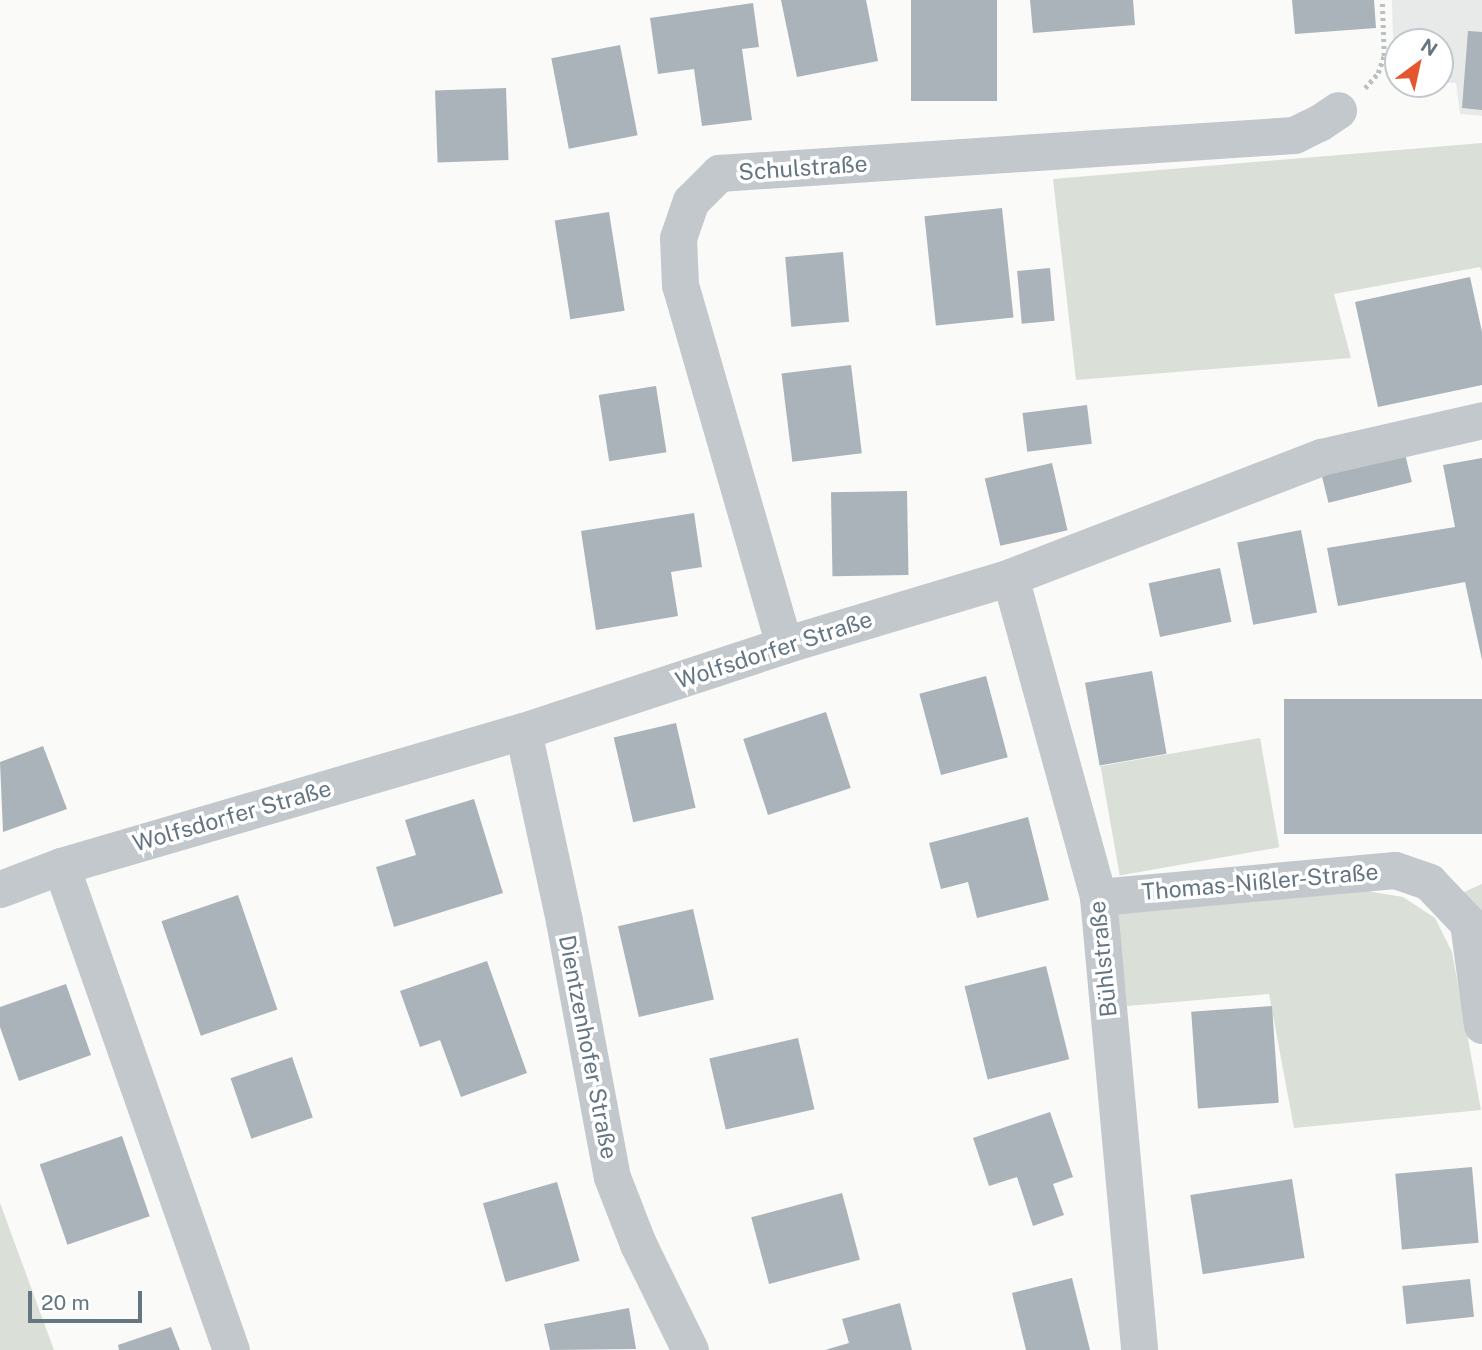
<!DOCTYPE html>
<html>
<head>
<meta charset="utf-8">
<style>
	body { margin:0 }
	#map { position:relative; width:1482px; height:1350px; overflow:hidden; background:#fafaf8; font-family:"Public Sans",sans-serif }
	div>[style] { position:absolute }
	.built>* { inset:0; background:#e8e9e9 }
	.green>* { inset:0; background:#dadfd7; transform-origin:0 0 }
	.building>* { inset:0; background:#aab3b9; transform-origin:0 0 }
	.path>* { height:4.5px; margin-top:-2.25px; transform-origin:0; background:repeating-linear-gradient(90deg,#bbbfc2 0 3.5px,transparent 0 7px) }
	.minor>* { height:37px; margin:-18.5px; padding:0 18.5px; transform-origin:18.5px; border-radius:18.5px; background:#c3c8cc }
	span { translate:-50% -50%; white-space:nowrap; text-align:center; line-height:1.15; -webkit-text-stroke:7px #fff; paint-order:stroke }
	.street-label { font-size:23px; color:#657683 }
	.north { position:absolute; left:1384px; top:28px; width:70px; height:70px; box-sizing:border-box; background:#fff; border:2px solid #c1c8cd; border-radius:50%; rotate:33deg; font-size:19px; font-weight:700; line-height:28px; text-align:center; color:#657683 }
	.north::after { content:''; display:block; margin:auto; width:24px; height:32px; background:#e4572e; clip-path:polygon(50% 0,100% 100%,50% 72%,0 100%) }
	.scale { position:absolute; left:28px; top:1291px; width:114px; height:32px; box-sizing:border-box; border:4px solid #657683; border-top:0; padding-left:9px; font-size:21px; line-height:24px; white-space:nowrap; color:#657683; -webkit-text-stroke:5px #fff; paint-order:stroke }
</style>
</head>
<body>
<div id="map">
	<div class="built">
		<div style="clip-path:polygon(1392px 0,1482px 0,1482px 116px,1460px 114px,1456px 83px,1440px 82px,1440px 42px,1398px 42px,1398px 81px,1394px 81px)"></div>
	</div>
	<div class="green">
		<div style="clip-path:polygon(1482px 143px,1482px 272px,1480px 267px,1334px 294px,1351px 358px,1076px 380px,1053px 179px)"></div>
		<div style="left:1260px;top:738px;width:111px;height:162px;rotate:80deg"></div>
		<div style="clip-path:polygon(1482px 884px,1482px 958px,1464px 892px)"></div>
		<div style="clip-path:polygon(1361px 890px,1403px 897px,1435px 918px,1452px 952px,1481px 1110px,1294px 1128px,1269px 994px,1127px 1006px,1116px 911px)"></div>
		<div style="clip-path:polygon(0 1203px,54px 1350px,0 1350px)"></div>
	</div>
	<div class="building">
		<div style="clip-path:polygon(781px 0,866px 0,878px 61px,797px 77px)"></div>
		<div style="left:911px;top:0;width:86px;height:101px"></div>
		<div style="clip-path:polygon(1030px 0,1133px 0,1135px 25px,1033px 33px)"></div>
		<div style="clip-path:polygon(1292px 0,1374px 0,1376px 28px,1295px 34px)"></div>
		<div style="clip-path:polygon(753px 3px,759px 47px,742px 49px,752px 120px,702px 126px,694px 69px,658px 74px,650px 18px)"></div>
		<div style="clip-path:polygon(1468px 31px,1482px 32px,1482px 110px,1462px 108px)"></div>
		<div style="left:620px;top:45px;width:92px;height:70px;rotate:79deg"></div>
		<div style="left:506px;top:88px;width:72px;height:71px;rotate:88deg"></div>
		<div style="left:1002px;top:208px;width:110px;height:78px;rotate:84deg"></div>
		<div style="left:609px;top:212px;width:100px;height:55px;rotate:81deg"></div>
		<div style="left:843px;top:252px;width:70px;height:58px;rotate:85deg"></div>
		<div style="left:1050px;top:268px;width:53px;height:33px;rotate:85deg"></div>
		<div style="clip-path:polygon(1470px 277px,1482px 332px,1482px 385px,1378px 407px,1355px 302px)"></div>
		<div style="left:851px;top:365px;width:89px;height:70px;rotate:83deg"></div>
		<div style="left:656px;top:386px;width:67px;height:58px;rotate:81deg"></div>
		<div style="left:1087px;top:405px;width:39px;height:65px;rotate:83deg"></div>
		<div style="left:1403px;top:446px;width:37px;height:86px;rotate:76deg"></div>
		<div style="clip-path:polygon(1482px 458px,1482px 660px,1465px 582px,1338px 606px,1327px 548px,1455px 527px,1443px 465px)"></div>
		<div style="left:1052px;top:463px;width:69px;height:69px;rotate:77deg"></div>
		<div style="left:907px;top:491px;width:84px;height:76px;rotate:89deg"></div>
		<div style="clip-path:polygon(694px 513px,702px 567px,671px 572px,678px 616px,596px 630px,581px 531px)"></div>
		<div style="left:1301px;top:530px;width:84px;height:65px;rotate:79deg"></div>
		<div style="left:1220px;top:568px;width:55px;height:73px;rotate:78deg"></div>
		<div style="left:1152px;top:671px;width:84px;height:68px;rotate:80deg"></div>
		<div style="left:986px;top:676px;width:84px;height:69px;rotate:75deg"></div>
		<div style="left:1482px;top:699px;width:135px;height:198px;rotate:90deg"></div>
		<div style="left:826px;top:712px;width:80px;height:87px;rotate:72deg"></div>
		<div style="left:676px;top:723px;width:87px;height:64px;rotate:77deg"></div>
		<div style="clip-path:polygon(43px 746px,67px 809px,3px 832px,0 762px)"></div>
		<div style="clip-path:polygon(474px 799px,503px 893px,394px 927px,376px 867px,416px 855px,405px 820px)"></div>
		<div style="clip-path:polygon(1028px 817px,1049px 900px,977px 918px,968px 882px,941px 889px,929px 843px)"></div>
		<div style="left:238px;top:895px;width:121px;height:81px;rotate:71deg"></div>
		<div style="left:693px;top:909px;width:93px;height:77px;rotate:77deg"></div>
		<div style="clip-path:polygon(487px 961px,527px 1073px,461px 1097px,440px 1040px,420px 1047px,400px 991px)"></div>
		<div style="left:1046px;top:966px;width:96px;height:84px;rotate:76deg"></div>
		<div style="clip-path:polygon(66px 984px,91px 1055px,19px 1081px,0 1027px,0 1007px)"></div>
		<div style="left:1272px;top:1006px;width:97px;height:81px;rotate:86deg"></div>
		<div style="left:798px;top:1038px;width:73px;height:91px;rotate:77deg"></div>
		<div style="left:292px;top:1057px;width:64px;height:65px;rotate:71deg"></div>
		<div style="clip-path:polygon(1050px 1112px,1073px 1177px,1053px 1184px,1064px 1215px,1033px 1226px,1017px 1177px,989px 1186px,973px 1138px)"></div>
		<div style="left:122px;top:1136px;width:85px;height:87px;rotate:71deg"></div>
		<div style="left:1472px;top:1167px;width:76px;height:77px;rotate:85deg"></div>
		<div style="left:1292px;top:1179px;width:80px;height:103px;rotate:81deg"></div>
		<div style="left:557px;top:1182px;width:82px;height:77px;rotate:74deg"></div>
		<div style="left:842px;top:1193px;width:69px;height:94px;rotate:75deg"></div>
		<div style="clip-path:polygon(1072px 1278px,1090px 1350px,1026px 1350px,1012px 1293px)"></div>
		<div style="left:1470px;top:1279px;width:38px;height:68px;rotate:84deg"></div>
		<div style="clip-path:polygon(900px 1303px,912px 1350px,825px 1350px,849px 1343px,842px 1319px)"></div>
		<div style="clip-path:polygon(629px 1308px,636px 1349px,550px 1350px,544px 1324px)"></div>
		<div style="clip-path:polygon(171px 1327px,180px 1350px,119px 1350px,118px 1345px)"></div>
	</div>
	<div class="path">
		<div style="left:1365px;top:88px;width:20px;rotate:-49deg"></div>
		<div style="left:1378px;top:73px;width:18px;rotate:-71deg"></div>
		<div style="left:1384px;top:56px;width:56px;rotate:-92deg"></div>
	</div>
	<div class="minor">
		<div style="left:1010px;top:577px;width:332px;rotate:74.6deg"></div>
		<div style="left:1098px;top:897px;width:455px;rotate:84.8deg"></div>
		<div style="left:784px;top:645px;width:375px;rotate:-106.1deg"></div>
		<div style="left:680px;top:285px;width:47px;rotate:-92.4deg"></div>
		<div style="left:678px;top:238px;width:39px;rotate:-71deg"></div>
		<div style="left:691px;top:201px;width:40px;rotate:-45deg"></div>
		<div style="left:719px;top:173px;width:576px;rotate:-3.78deg"></div>
		<div style="left:1294px;top:135px;width:28px;rotate:-26deg"></div>
		<div style="left:1319px;top:123px;width:23px;rotate:-34deg"></div>
		<div style="left:523px;top:731px;width:194px;rotate:77.8deg"></div>
		<div style="left:564px;top:921px;width:260px;rotate:79.4deg"></div>
		<div style="left:612px;top:1177px;width:72px;rotate:68.8deg"></div>
		<div style="left:638px;top:1244px;width:118px;rotate:63.9deg"></div>
		<div style="left:61px;top:866px;width:513px;rotate:70.65deg"></div>
		<div style="left:0;top:889px;width:65px;rotate:-20.7deg"></div>
		<div style="left:61px;top:866px;width:481px;rotate:-16.3deg"></div>
		<div style="left:523px;top:731px;width:275px;rotate:-18.2deg"></div>
		<div style="left:784px;top:645px;width:236px;rotate:-16.7deg"></div>
		<div style="left:1010px;top:577px;width:333px;rotate:-21.1deg"></div>
		<div style="left:1321px;top:457px;width:165px;rotate:-12.9deg"></div>
		<div style="left:1098px;top:897px;width:298px;rotate:-5.2deg"></div>
		<div style="left:1395px;top:870px;width:36px;rotate:19deg"></div>
		<div style="left:1429px;top:882px;width:57px;rotate:46.4deg"></div>
		<div style="left:1468px;top:923px;width:103px;rotate:82.2deg"></div>
	</div>
	<div class="street-label">
		<span style="left:803px;top:168px;rotate:-4deg">Schulstraße</span>
		<span style="left:774px;top:650px;rotate:-18deg">Wolfsdorfer Straße</span>
		<span style="left:232px;top:816px;rotate:-16deg">Wolfsdorfer Straße</span>
		<span style="left:1260px;top:882px;rotate:-5deg">Thomas-Nißler-Straße</span>
		<span style="left:1103px;top:959px;rotate:-96deg">Bühlstraße</span>
		<span style="left:588px;top:1047px;rotate:79deg">Dientzenhofer Straße</span>
	</div>
	<div class="north">N</div>
	<div class="scale">20 m</div>
</div>
</body>
</html>
